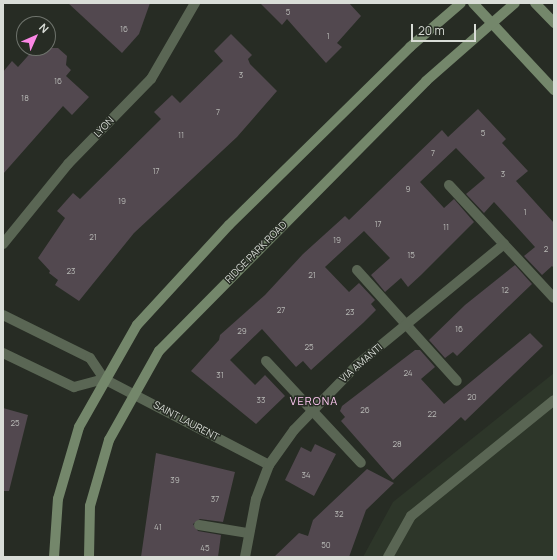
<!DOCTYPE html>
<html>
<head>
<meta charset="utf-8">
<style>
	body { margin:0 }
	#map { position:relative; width:557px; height:560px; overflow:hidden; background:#272c24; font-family:Manrope,sans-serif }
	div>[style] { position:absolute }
	.built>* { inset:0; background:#2d3629 }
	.building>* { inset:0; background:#52484f }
	.lane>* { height:10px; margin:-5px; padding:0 5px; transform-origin:5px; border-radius:5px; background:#5a6654 }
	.street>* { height:10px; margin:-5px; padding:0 5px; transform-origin:5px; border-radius:5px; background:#5a6654 }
	.secondary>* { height:10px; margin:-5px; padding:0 5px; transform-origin:5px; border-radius:5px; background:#74876b }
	span { translate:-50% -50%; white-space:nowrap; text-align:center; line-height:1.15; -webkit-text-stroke:3px #272c24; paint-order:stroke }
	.number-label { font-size:8px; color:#b7b8b5 }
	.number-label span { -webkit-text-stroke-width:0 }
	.street-label { font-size:10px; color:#d9ddd7 }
	.neighbourhood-label { font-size:11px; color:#fdc8f1; letter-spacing:1px }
	.frame { position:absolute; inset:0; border:4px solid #d9ddd7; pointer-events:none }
	.north { position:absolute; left:16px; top:16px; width:40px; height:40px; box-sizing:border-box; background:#272c24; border:1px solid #6e736c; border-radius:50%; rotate:45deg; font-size:11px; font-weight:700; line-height:16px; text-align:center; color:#d9ddd7 }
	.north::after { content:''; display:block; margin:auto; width:14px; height:18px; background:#fb87e5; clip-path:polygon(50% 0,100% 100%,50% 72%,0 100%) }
	.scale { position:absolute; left:411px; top:24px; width:65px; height:18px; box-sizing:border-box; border:2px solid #d9ddd7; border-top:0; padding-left:5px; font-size:12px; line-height:14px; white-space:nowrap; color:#d9ddd7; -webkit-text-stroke:3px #272c24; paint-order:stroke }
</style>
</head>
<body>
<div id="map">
	<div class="built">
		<div style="clip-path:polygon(554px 373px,554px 557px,363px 557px,393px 502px)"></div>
	</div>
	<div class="building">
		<div style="clip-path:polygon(68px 3px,150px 3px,139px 34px,122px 53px)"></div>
		<div style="clip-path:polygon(260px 3px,349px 3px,361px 16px,337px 43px,342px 47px,326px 63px,287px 19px,282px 25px)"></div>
		<div style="clip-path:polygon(231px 34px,252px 55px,248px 59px,250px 64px,277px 91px,237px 137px,134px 233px,79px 301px,55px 285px,58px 280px,49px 273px,50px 271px,38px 258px,65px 218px,57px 211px,73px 193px,80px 199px,161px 119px,154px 112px,172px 95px,180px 103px,223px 61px,214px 51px)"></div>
		<div style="clip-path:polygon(35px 48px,58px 48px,67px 56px,66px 65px,71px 70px,66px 76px,89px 97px,72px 115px,63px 106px,3px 174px,3px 72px,12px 61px,18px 67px)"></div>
		<div style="clip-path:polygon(478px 109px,506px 139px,502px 143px,528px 171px,516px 181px,554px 223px,554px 268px,552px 266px,542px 275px,524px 256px,535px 247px,494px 202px,484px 213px,466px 194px,485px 178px,456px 148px,420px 182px,444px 208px,454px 199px,474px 222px,421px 275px,408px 287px,401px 278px,385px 292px,371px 275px,390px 258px,364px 231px,325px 267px,349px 292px,359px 283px,375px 300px,371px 304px,376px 310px,363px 323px,311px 370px,303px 361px,296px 367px,262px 329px,230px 360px,255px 385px,265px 375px,285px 396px,256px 424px,191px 371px,219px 340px,220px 335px,265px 295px,303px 254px,345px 216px,349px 220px,442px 130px,448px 137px)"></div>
		<div style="clip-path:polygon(515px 265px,532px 284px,457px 356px,453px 352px,445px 358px,429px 340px,465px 305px)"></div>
		<div style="clip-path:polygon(530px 333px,543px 346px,465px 421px,461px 417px,393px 480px,341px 421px,345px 417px,340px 411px,342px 406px,415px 350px,420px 350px,435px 367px,421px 379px,444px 404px)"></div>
		<div style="clip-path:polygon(3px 408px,28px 415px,9px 491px,3px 491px)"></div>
		<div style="clip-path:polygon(315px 444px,336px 454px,314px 496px,285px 480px,301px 447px,311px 452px)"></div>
		<div style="clip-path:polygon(156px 453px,235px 472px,223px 522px,200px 519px,193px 524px,198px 531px,221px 535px,218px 557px,141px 557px)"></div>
		<div style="clip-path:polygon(367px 469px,394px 483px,366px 510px,349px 557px,274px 557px,299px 533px,308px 536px,313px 520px)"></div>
	</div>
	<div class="lane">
		<div style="left:449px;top:185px;width:154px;rotate:47.1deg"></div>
		<div style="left:357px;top:270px;width:149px;rotate:48deg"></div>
		<div style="left:266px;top:361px;width:139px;rotate:47deg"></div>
		<div style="left:199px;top:525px;width:50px;rotate:9.3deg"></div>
		<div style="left:388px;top:557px;width:47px;rotate:-60.7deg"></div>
		<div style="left:411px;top:516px;width:184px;rotate:-39deg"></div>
	</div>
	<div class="street">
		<div style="left:3px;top:244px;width:103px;rotate:-50.9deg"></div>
		<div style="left:68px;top:164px;width:119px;rotate:-45.7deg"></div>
		<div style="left:151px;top:79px;width:88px;rotate:-59.9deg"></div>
		<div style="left:3px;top:315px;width:97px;rotate:26.3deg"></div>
		<div style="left:90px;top:358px;width:25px;rotate:56deg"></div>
		<div style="left:104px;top:379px;width:186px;rotate:27.5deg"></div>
		<div style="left:3px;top:353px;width:79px;rotate:25.6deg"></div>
		<div style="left:74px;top:387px;width:31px;rotate:-15deg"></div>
		<div style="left:245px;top:557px;width:59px;rotate:-79.3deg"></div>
		<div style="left:256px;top:499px;width:36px;rotate:-69deg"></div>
		<div style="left:269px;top:465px;width:43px;rotate:-54.5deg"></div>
		<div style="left:294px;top:430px;width:92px;rotate:-45.9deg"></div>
		<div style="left:358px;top:364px;width:189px;rotate:-39.4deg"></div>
	</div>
	<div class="secondary">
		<div style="left:473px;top:3px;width:119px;rotate:47deg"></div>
		<div style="left:535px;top:3px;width:28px;rotate:46deg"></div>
		<div style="left:54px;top:557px;width:58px;rotate:-86.1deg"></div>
		<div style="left:58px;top:499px;width:75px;rotate:-73.7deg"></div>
		<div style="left:79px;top:427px;width:117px;rotate:-60.4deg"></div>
		<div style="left:137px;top:325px;width:136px;rotate:-47.4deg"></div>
		<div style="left:229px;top:225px;width:254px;rotate:-44.5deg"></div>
		<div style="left:410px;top:47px;width:67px;rotate:-40.8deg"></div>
		<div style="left:89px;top:557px;width:51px;rotate:-88.9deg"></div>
		<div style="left:90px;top:506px;width:69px;rotate:-73.9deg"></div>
		<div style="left:109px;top:440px;width:102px;rotate:-60.7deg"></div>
		<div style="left:159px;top:351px;width:380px;rotate:-45.3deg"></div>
		<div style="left:426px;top:81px;width:118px;rotate:-41.2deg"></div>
	</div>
	<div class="number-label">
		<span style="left:288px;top:12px">5</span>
		<span style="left:124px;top:29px">16</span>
		<span style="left:328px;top:36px">1</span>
		<span style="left:241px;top:75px">3</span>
		<span style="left:58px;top:81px">16</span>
		<span style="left:25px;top:98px">18</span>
		<span style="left:218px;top:112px">7</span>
		<span style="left:483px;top:133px">5</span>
		<span style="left:181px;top:135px">11</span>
		<span style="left:433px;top:153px">7</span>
		<span style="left:156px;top:171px">17</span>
		<span style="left:503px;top:174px">3</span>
		<span style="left:408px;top:189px">9</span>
		<span style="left:122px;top:201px">19</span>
		<span style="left:525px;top:212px">1</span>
		<span style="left:378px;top:224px">17</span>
		<span style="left:446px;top:227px">11</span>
		<span style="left:93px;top:237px">21</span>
		<span style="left:337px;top:240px">19</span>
		<span style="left:546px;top:249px">2</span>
		<span style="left:411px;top:255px">15</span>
		<span style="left:71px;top:271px">23</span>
		<span style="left:312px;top:275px">21</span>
		<span style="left:505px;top:290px">12</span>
		<span style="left:281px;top:310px">27</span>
		<span style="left:350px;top:312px">23</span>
		<span style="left:459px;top:329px">16</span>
		<span style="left:242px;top:331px">29</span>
		<span style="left:309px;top:347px">25</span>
		<span style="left:408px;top:373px">24</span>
		<span style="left:220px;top:375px">31</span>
		<span style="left:472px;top:397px">20</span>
		<span style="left:261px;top:400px">33</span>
		<span style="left:365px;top:410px">26</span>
		<span style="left:432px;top:414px">22</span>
		<span style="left:15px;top:423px">25</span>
		<span style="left:397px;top:444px">28</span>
		<span style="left:306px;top:475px">34</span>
		<span style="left:175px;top:480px">39</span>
		<span style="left:215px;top:499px">37</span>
		<span style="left:339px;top:514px">32</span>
		<span style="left:158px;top:527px">41</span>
		<span style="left:326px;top:545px">50</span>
		<span style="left:205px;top:548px">45</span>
	</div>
	<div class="street-label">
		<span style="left:104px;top:127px;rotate:-46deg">LYON</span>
		<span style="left:256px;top:252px;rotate:-45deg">RIDGE PARK ROAD</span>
		<span style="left:361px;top:363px;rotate:-41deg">VIA AMANTI</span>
		<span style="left:186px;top:421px;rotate:28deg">SAINT LAURENT</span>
	</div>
	<div class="neighbourhood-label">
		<span style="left:314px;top:401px">VERONA</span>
	</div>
	<div class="frame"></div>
	<div class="north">N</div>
	<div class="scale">20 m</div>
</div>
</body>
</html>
